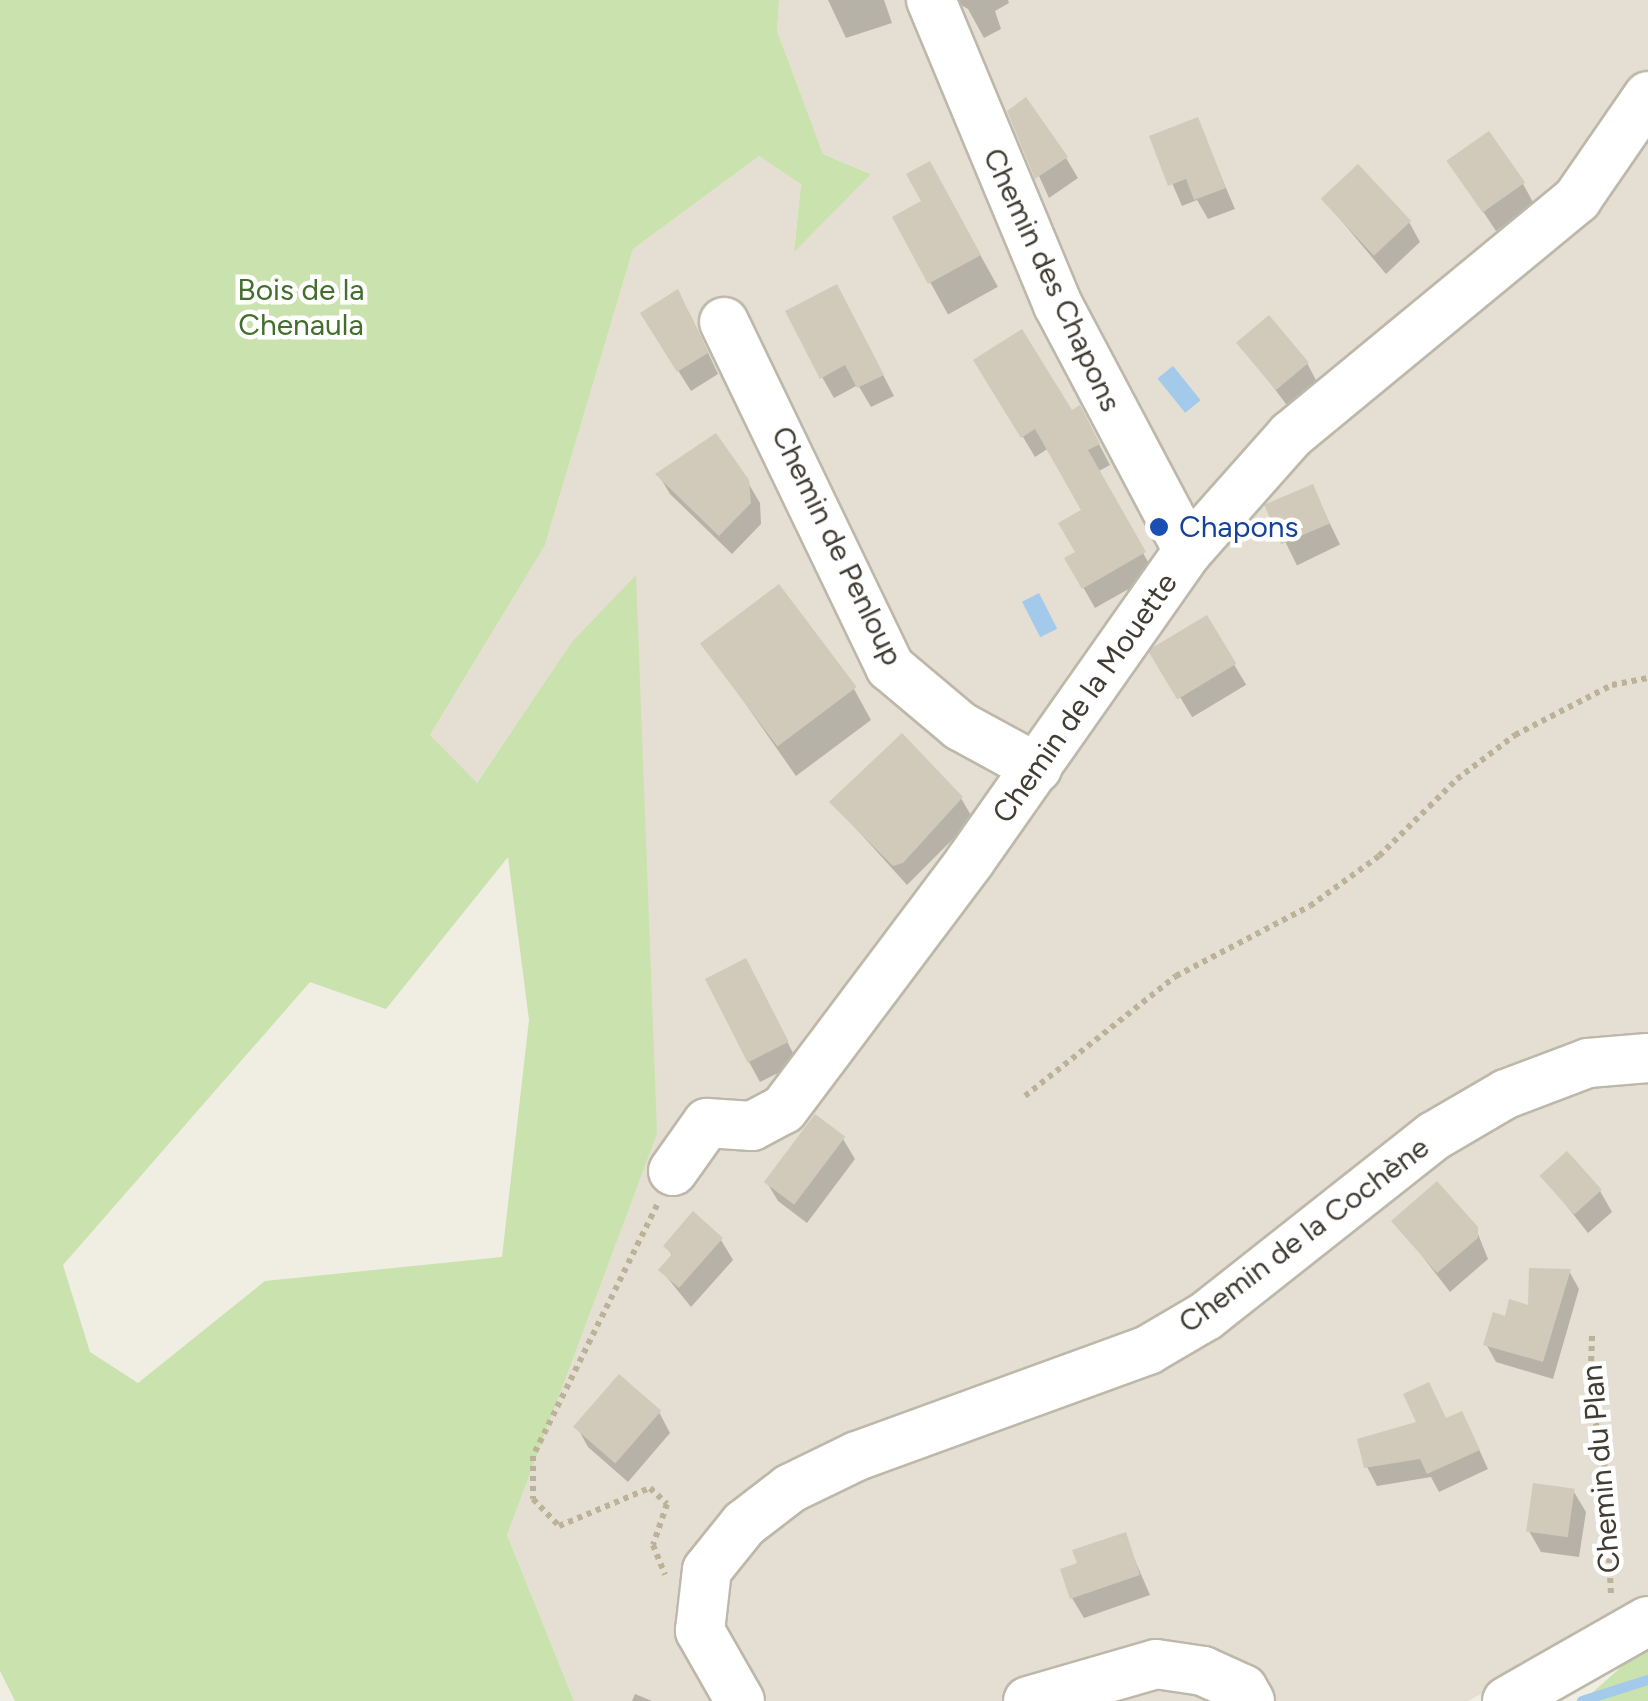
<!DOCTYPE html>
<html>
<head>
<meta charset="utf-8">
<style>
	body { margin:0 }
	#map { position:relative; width:1648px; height:1701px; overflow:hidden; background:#f0ede3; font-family:Figtree,sans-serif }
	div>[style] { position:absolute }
	.residential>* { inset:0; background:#e4dfd2 }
	.green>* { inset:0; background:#c9e2ae }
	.water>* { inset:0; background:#a3caea; transform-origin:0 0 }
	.shadow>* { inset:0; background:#0003; transform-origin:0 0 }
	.stream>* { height:10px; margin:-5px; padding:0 5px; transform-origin:5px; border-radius:5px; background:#a3caea }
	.building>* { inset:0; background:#d1c9ba; transform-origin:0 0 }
	.path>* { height:6px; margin-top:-3px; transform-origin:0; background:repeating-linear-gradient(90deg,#bcb199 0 5px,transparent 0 10px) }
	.roads { filter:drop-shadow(2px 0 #beb8aa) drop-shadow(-2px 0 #beb8aa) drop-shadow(0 2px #beb8aa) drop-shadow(0 -2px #beb8aa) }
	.minor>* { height:48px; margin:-24px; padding:0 24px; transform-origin:24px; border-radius:24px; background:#fff }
	.bridges { filter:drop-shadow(2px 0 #beb8aa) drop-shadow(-2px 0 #beb8aa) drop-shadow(0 2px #beb8aa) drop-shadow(0 -2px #beb8aa) }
	.minor-bridge>* { height:48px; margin:-24px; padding:0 24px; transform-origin:24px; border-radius:24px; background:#fff }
	.dots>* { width:28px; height:28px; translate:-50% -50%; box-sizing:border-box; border:5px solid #fff; border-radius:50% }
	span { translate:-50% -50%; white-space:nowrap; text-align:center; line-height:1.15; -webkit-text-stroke:9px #fff; paint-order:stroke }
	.street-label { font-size:30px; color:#423d34 }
	.park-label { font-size:30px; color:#436f2c }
	.transit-label { font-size:30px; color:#164399 }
	.left { translate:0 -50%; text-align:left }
</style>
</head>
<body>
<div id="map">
	<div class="residential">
		<div style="clip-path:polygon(779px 0,1648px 0,1648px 1602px,1468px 1701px,574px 1701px,507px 1535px,657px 1134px,571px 643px,476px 784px,430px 735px,545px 545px,633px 249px,759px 156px,801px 183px,794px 250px,870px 173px,823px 154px,777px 31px)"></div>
	</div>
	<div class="green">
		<div style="clip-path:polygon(evenodd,0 0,779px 0,777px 31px,823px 154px,871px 174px,794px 252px,801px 184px,759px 156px,633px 249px,545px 545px,430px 735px,477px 783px,571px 643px,636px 575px,657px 1134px,507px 1535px,574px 1701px,15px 1701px,0 1671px,0 0,508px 857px,529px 1020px,502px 1257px,265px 1281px,138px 1383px,90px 1352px,63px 1265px,310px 982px,386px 1009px,508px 857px)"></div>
		<div style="clip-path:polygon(1648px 1643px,1648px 1701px,1599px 1701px,1592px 1693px)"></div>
	</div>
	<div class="water">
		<div style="left:1173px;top:366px;width:44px;height:20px;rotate:51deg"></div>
		<div style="left:1039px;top:593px;width:40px;height:19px;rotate:63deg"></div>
	</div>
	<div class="shadow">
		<div style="clip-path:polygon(828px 0,884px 0,892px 23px,846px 38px)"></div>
		<div style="clip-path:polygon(952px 0,1008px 0,1009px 3px,995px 11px,1001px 29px,984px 38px,968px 9px)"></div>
		<div style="clip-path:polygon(1010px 112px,1066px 158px,1078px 178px,1049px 198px)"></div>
		<div style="clip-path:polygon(1197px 120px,1235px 209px,1208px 219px,1197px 200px,1182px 206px,1152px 137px)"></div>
		<div style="clip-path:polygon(1450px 162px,1523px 184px,1534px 204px,1496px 231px)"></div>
		<div style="left:947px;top:195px;width:105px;height:57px;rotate:61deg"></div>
		<div style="clip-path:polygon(1324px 200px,1409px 222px,1420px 242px,1386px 274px)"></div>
		<div style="clip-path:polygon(848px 307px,894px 396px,871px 407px,858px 385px,834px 398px,822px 377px)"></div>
		<div style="clip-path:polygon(689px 312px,718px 374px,691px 391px,655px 334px)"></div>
		<div style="clip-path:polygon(1240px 343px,1307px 363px,1318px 384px,1289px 408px)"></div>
		<div style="clip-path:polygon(977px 360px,1091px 429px,1110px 465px,1097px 472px,1155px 574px,1095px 608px,1067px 559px,1078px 553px,1085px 510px,1049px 448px,1035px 457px)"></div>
		<div style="clip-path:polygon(658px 474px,747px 481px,760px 503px,761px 524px,732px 554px,670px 494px)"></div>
		<div style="left:1312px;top:487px;width:64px;height:48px;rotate:64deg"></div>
		<div style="left:1206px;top:618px;width:78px;height:63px;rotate:59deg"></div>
		<div style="clip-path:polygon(703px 643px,854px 689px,871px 720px,796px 776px)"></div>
		<div style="clip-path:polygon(961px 798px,973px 819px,907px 885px,832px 802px)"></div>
		<div style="clip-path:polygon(757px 982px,798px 1063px,760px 1082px,749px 1062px)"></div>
		<div style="clip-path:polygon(843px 1139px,855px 1159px,807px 1223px,778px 1201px,766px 1181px)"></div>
		<div style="clip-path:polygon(1543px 1176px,1600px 1191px,1612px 1212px,1588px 1233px)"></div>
		<div style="clip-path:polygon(1395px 1221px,1476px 1229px,1488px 1259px,1450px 1292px)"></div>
		<div style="clip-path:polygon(721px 1240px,733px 1260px,691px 1307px,661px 1270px,673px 1257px,666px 1246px)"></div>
		<div style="clip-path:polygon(1569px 1271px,1579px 1289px,1553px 1379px,1496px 1362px,1486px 1344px,1506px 1319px,1531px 1308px)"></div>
		<div style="clip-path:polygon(659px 1412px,670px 1433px,628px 1482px,588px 1447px,577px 1427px)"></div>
		<div style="clip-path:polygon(1447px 1420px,1471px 1432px,1488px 1469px,1439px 1492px,1431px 1477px,1377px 1486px,1367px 1467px)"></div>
		<div style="clip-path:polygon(1574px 1492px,1586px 1512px,1579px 1557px,1541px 1552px,1529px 1531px)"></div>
		<div style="clip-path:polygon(1124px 1535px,1150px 1595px,1084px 1618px,1072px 1598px,1080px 1564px)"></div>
		<div style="clip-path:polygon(635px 1694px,652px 1701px,632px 1701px)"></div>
	</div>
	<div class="stream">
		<div style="left:1582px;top:1701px;width:69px;rotate:-17.7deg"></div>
	</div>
	<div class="building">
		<div style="clip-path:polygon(1026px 97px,1068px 157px,1035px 179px,1007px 111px)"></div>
		<div style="clip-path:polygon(1198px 117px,1226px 188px,1194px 200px,1186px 179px,1168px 186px,1149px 136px)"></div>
		<div style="left:1489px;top:131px;width:63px;height:52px;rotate:55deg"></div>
		<div style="clip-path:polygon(930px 161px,981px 255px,928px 284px,892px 217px,921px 201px,906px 174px)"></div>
		<div style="left:1358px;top:164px;width:78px;height:51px;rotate:47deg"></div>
		<div style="clip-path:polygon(837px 284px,884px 375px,857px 388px,845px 365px,820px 379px,785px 311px)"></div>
		<div style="clip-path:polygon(678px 289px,708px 353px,677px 372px,640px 313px)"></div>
		<div style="left:1269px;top:315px;width:62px;height:43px;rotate:50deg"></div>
		<div style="clip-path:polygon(1022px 329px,1072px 410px,1080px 405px,1100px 444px,1088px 450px,1146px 552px,1082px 589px,1064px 558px,1075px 552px,1058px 523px,1081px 510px,1035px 429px,1021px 438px,973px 360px)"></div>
		<div style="clip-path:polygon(716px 433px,749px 480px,751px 503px,719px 536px,655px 474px)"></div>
		<div style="left:1313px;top:484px;width:43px;height:53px;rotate:67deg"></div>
		<div style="left:779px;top:584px;width:129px;height:99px;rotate:53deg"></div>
		<div style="left:1207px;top:615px;width:57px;height:69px;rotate:59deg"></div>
		<div style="clip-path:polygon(902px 733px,963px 797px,903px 863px,893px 866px,829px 802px)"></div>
		<div style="left:746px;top:958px;width:94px;height:46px;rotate:63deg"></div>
		<div style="left:815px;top:1114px;width:38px;height:85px;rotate:37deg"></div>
		<div style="left:1567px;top:1151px;width:52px;height:37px;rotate:48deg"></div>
		<div style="clip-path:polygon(1437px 1181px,1478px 1227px,1478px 1238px,1437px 1273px,1391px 1221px)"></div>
		<div style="clip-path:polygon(693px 1211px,723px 1238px,679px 1288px,658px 1270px,672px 1254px,663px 1246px)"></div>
		<div style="clip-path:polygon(1529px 1268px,1571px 1269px,1543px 1362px,1483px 1345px,1493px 1312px,1505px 1316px,1509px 1299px,1528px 1305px)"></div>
		<div style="left:619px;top:1374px;width:56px;height:70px;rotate:41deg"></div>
		<div style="clip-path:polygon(1429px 1382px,1446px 1418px,1462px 1411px,1480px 1450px,1427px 1474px,1420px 1459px,1364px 1468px,1357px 1439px,1416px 1422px,1403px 1394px)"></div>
		<div style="left:1533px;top:1483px;width:42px;height:49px;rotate:8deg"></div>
		<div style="clip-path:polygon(1126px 1532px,1140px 1575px,1070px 1599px,1060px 1569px,1077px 1563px,1072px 1550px)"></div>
	</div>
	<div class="path">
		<div style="left:1025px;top:1096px;width:193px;rotate:-38.5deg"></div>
		<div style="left:1176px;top:976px;width:151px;rotate:-27.6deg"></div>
		<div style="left:1310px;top:906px;width:85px;rotate:-35.9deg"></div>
		<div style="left:1379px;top:856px;width:110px;rotate:-44.6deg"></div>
		<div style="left:1457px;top:779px;width:73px;rotate:-37.2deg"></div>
		<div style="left:1515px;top:735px;width:109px;rotate:-27.3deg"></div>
		<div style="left:1612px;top:685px;width:37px;rotate:-11deg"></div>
		<div style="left:657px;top:1205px;width:280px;rotate:116.3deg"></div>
		<div style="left:533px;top:1456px;width:43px;rotate:90deg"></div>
		<div style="left:533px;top:1499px;width:37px;rotate:46deg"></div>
		<div style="left:559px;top:1526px;width:99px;rotate:-22.7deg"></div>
		<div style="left:650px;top:1488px;width:23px;rotate:43deg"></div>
		<div style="left:667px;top:1504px;width:43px;rotate:108.9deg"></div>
		<div style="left:653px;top:1545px;width:32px;rotate:68deg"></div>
		<div style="left:1592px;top:1336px;width:58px;rotate:92deg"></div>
		<div style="left:1590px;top:1394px;width:76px;rotate:78.5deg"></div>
		<div style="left:1605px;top:1468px;width:127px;rotate:87.3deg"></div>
	</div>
	<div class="roads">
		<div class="minor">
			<div style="left:931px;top:0;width:330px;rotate:67.4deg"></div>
			<div style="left:1058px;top:305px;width:278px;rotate:62.1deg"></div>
			<div style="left:724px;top:322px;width:383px;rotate:64.3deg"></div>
			<div style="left:890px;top:667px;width:92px;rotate:40.1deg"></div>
			<div style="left:960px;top:726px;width:88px;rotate:28.6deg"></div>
			<div style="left:673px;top:1171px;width:59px;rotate:-54.7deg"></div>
			<div style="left:707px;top:1123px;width:45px;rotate:3.8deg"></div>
			<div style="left:752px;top:1126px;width:36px;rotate:-28deg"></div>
			<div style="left:784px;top:1109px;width:310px;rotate:-53.1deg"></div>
			<div style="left:970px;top:861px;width:379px;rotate:-54.9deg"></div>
			<div style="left:1188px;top:551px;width:155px;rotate:-48.4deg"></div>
			<div style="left:1291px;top:435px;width:371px;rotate:-39.5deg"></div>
			<div style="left:1577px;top:199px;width:125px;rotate:-55.4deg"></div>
			<div style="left:740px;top:1701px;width:81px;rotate:-119.7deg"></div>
			<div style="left:700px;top:1631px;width:61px;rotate:-83.5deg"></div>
			<div style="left:707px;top:1570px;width:59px;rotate:-51.2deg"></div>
			<div style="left:744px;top:1524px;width:59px;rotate:-37.5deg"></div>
			<div style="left:791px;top:1488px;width:73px;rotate:-25.9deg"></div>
			<div style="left:857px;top:1456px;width:310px;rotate:-20deg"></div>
			<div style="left:1148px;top:1350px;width:67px;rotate:-30.4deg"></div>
			<div style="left:1206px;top:1316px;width:290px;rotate:-38.3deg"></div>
			<div style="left:1434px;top:1136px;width:83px;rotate:-30.3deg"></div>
			<div style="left:1506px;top:1094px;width:88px;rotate:-20.7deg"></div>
			<div style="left:1588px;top:1063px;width:60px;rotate:-4.8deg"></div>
			<div style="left:1028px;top:1701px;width:133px;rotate:-16.1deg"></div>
			<div style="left:1156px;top:1664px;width:48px;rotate:8.5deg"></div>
			<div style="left:1203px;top:1671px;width:44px;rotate:24.2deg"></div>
			<div style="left:1243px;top:1689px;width:14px;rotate:60deg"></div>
		</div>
	</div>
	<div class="bridges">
		<div class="minor-bridge">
			<div style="left:1507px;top:1701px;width:162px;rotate:-29.6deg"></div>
		</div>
	</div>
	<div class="dots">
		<div style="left:1159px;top:527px;background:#1a4fb4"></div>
	</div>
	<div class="street-label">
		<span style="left:1052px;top:280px;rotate:65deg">Chemin des Chapons</span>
		<span style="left:837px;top:546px;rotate:64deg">Chemin de Penloup</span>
		<span style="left:1085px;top:698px;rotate:-55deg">Chemin de la Mouette</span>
		<span style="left:1304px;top:1235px;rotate:-37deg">Chemin de la Cochène</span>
		<span style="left:1601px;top:1469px;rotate:-95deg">Chemin du Plan</span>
	</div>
	<div class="park-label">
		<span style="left:301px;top:307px">Bois de la<br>Chenaula</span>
	</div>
	<div class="transit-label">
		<span class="left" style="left:1179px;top:527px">Chapons</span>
	</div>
</div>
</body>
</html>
